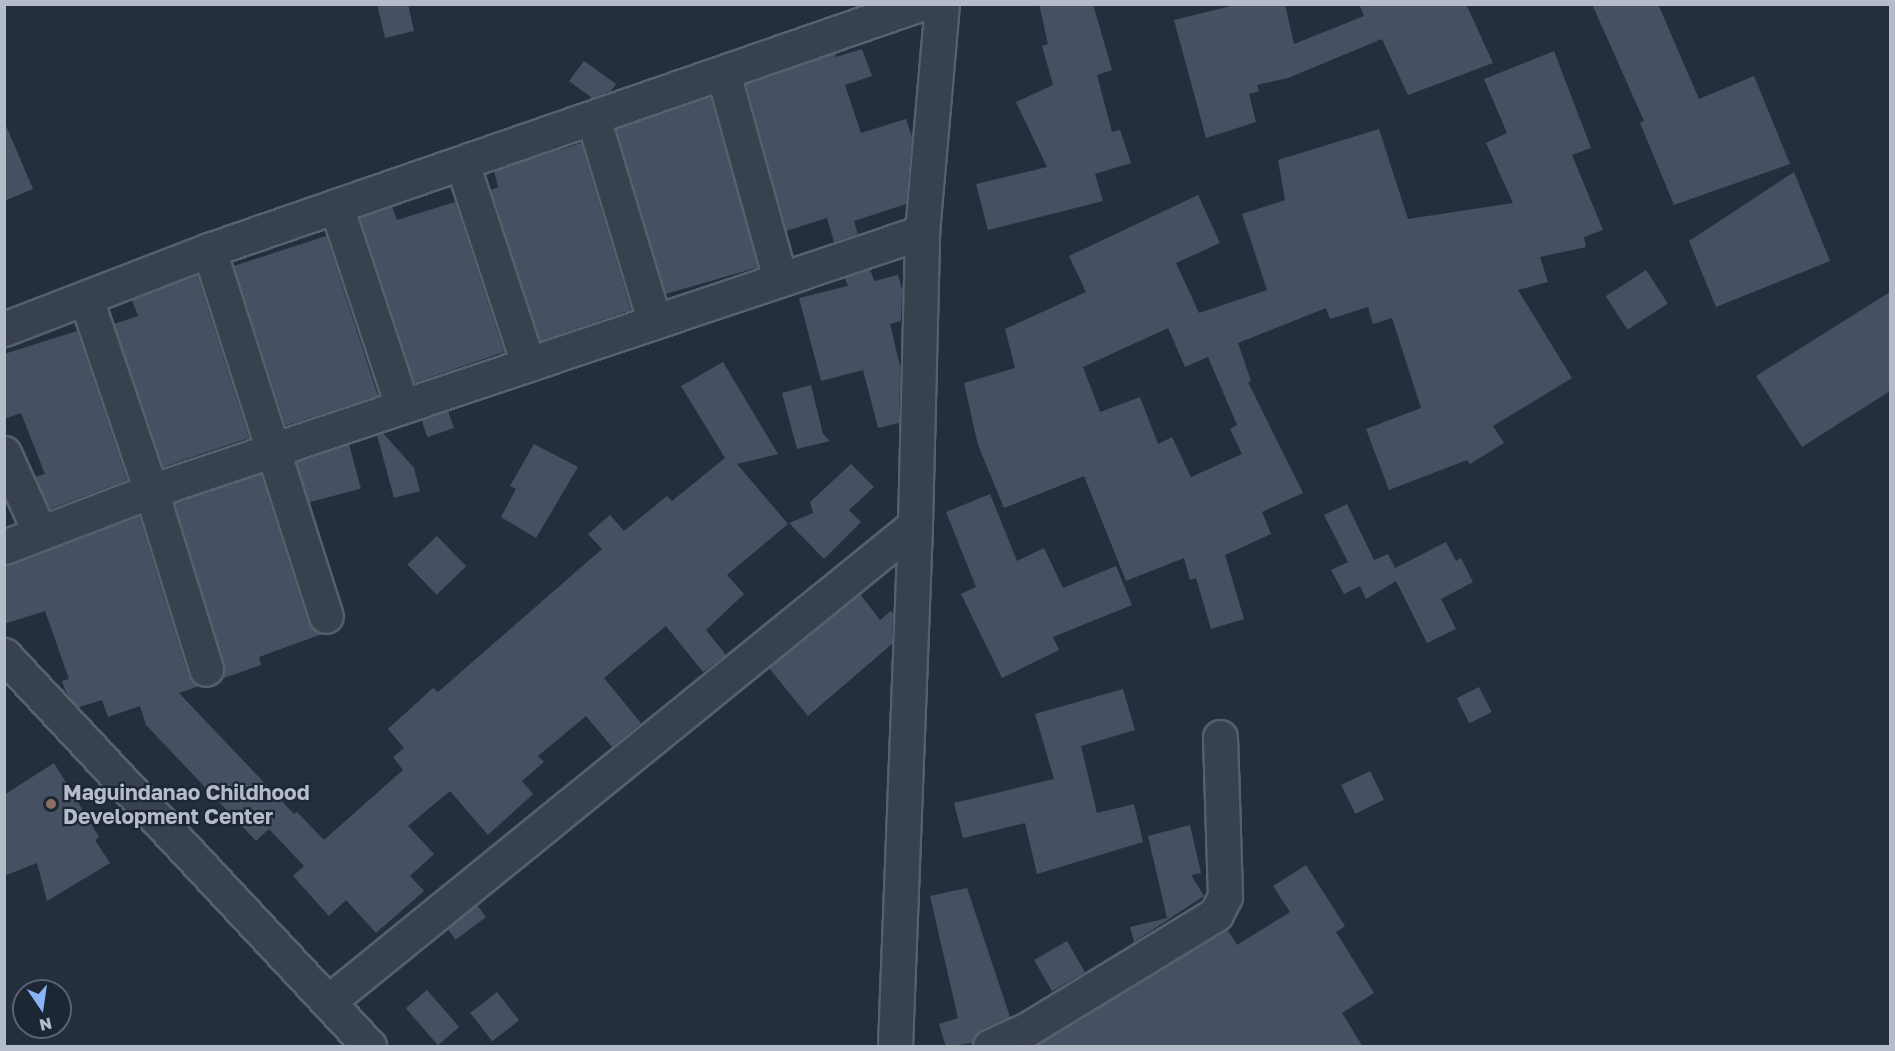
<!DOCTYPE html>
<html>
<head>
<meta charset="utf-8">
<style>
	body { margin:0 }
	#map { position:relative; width:1895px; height:1051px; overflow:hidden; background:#242f3e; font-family:"Golos Text",sans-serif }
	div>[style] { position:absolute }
	.building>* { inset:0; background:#455162; transform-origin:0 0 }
	.roads { filter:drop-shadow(2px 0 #565f6c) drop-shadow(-2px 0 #565f6c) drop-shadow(0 2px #565f6c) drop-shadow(0 -2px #565f6c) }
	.minor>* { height:33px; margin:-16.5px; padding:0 16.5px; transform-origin:16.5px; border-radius:16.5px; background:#38414e }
	.dots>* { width:16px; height:16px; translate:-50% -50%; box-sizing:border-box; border:3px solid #1d2633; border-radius:50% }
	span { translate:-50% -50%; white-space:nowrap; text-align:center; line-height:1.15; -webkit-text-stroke:4.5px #1d2633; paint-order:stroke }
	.poi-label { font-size:21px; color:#b4bcc9; font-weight:700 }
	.left { translate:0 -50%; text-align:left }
	.frame { position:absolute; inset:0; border:6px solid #b4bcc9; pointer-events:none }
	.north { position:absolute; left:12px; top:979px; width:60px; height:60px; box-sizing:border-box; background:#1d2633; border:2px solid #59626f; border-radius:50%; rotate:167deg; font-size:16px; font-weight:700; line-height:24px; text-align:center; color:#b4bcc9 }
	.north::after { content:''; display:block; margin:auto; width:21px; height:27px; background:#8ab4f8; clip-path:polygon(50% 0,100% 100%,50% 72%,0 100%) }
</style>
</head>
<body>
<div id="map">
	<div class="building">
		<div style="clip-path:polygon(377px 4px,408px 4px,414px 31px,385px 38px)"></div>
		<div style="clip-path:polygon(1039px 4px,1093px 4px,1112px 70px,1097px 75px,1112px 132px,1120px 130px,1131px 163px,1095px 174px,1103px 201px,988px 230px,976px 184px,1047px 167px,1016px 102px,1053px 85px,1042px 46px,1048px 44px)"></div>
		<div style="clip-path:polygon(1239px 4px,1285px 4px,1294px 44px,1364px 16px,1359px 4px,1466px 4px,1493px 63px,1408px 95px,1382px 39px,1288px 78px,1257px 85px,1259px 91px,1249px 94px,1256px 122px,1206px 138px,1174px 20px)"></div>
		<div style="clip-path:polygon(1592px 4px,1658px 4px,1699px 99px,1754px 76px,1790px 164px,1674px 205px,1640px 123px,1644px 121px)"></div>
		<div style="clip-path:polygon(862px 49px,872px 76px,845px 85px,861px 133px,906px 119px,912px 137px,906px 204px,854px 221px,858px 234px,834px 242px,827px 218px,786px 231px,746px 84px,835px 53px,836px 57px)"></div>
		<div style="clip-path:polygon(evenodd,1554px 51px,1591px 148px,1572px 155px,1603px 230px,1584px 237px,1586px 247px,1540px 257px,1548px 282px,1518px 290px,1572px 378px,1493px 426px,1504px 443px,1470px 464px,1467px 460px,1389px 490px,1366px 429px,1421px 408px,1392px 318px,1373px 324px,1368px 307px,1330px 319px,1326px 308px,1238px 343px,1251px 381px,1248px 382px,1303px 493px,1262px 512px,1271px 534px,1225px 555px,1244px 619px,1211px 629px,1196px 578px,1190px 580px,1184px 558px,1126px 581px,1084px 476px,1004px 508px,978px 445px,964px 383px,1015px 368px,1005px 329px,1086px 292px,1069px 256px,1198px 195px,1220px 243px,1176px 263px,1199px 313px,1267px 290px,1242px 214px,1285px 200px,1278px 160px,1379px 129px,1408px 219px,1513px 203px,1486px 143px,1507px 133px,1484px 79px,1554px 51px,1168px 328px,1185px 367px,1208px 357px,1237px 425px,1230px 429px,1242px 454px,1191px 477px,1172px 437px,1158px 444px,1140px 397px,1100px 412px,1083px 367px,1168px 328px)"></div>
		<div style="clip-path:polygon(584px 61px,616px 84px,611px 91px,592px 98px,569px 81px)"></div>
		<div style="left:710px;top:96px;width:178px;height:100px;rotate:74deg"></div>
		<div style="clip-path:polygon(4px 121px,33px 189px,4px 201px)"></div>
		<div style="clip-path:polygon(581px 143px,631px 310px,540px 341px,491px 190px,498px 187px,494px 171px)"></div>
		<div style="clip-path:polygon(1794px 172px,1830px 261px,1716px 307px,1689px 241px)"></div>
		<div style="clip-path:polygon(455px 202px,504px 352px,414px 383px,360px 218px,392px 206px,397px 220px)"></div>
		<div style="left:326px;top:236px;width:168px;height:97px;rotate:72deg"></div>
		<div style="clip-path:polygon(870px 269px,874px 281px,898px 275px,902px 290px,901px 321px,890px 324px,900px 366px,899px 423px,878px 428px,863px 370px,821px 381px,799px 298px,848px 286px,845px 278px)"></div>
		<div style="left:1646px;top:270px;width:40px;height:48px;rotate:57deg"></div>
		<div style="clip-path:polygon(197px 275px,249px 438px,163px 467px,114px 324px,138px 316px,132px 300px)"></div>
		<div style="clip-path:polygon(1890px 292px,1890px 391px,1802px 447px,1756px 376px)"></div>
		<div style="clip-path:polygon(77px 331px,127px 480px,50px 509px,35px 477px,45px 474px,21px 413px,4px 419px,4px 354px)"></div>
		<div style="clip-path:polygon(723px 362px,778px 454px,737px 464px,788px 524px,727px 575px,744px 594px,706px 630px,726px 655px,703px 672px,666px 626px,604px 678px,641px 723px,612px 747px,586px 716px,538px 756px,544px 762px,522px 781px,533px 794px,488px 835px,450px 791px,408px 826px,434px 854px,410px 876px,424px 891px,376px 933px,346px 900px,329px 916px,293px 876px,304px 866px,269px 829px,256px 841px,146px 725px,140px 706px,108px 717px,102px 700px,79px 707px,67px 695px,62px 681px,69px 679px,45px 611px,4px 624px,4px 565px,139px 516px,188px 675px,199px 686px,179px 693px,294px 814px,297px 812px,324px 840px,403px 770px,393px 757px,404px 748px,388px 729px,433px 688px,438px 692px,602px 549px,588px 534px,610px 515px,624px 531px,667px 496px,672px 501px,725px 458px,681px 386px)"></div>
		<div style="clip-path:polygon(811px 385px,823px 434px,830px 441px,797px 449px,782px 393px)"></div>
		<div style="left:448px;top:411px;width:18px;height:28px;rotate:71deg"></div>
		<div style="clip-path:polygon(383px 433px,414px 468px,420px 491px,394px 498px,377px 435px)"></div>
		<div style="left:349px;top:444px;width:46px;height:56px;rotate:75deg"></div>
		<div style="clip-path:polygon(534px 444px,578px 467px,536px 538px,501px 517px,516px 489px,510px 486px)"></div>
		<div style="clip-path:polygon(851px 464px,874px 487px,849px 510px,861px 522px,824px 559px,789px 523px,813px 513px,810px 502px)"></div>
		<div style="clip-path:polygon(261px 474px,308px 622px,322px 634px,259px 657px,261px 665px,221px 679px,224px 663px,174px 503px)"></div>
		<div style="clip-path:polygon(990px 494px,1017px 561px,1044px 548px,1063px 588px,1116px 566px,1132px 605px,1053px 637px,1059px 650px,1002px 678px,961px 594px,976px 587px,946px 512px)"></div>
		<div style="clip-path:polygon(1347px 504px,1374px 560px,1388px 554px,1395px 568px,1446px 542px,1456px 561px,1461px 558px,1473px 582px,1441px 599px,1456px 629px,1427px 643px,1396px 581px,1366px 599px,1360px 586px,1344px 594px,1331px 570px,1348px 562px,1324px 515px)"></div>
		<div style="left:437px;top:536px;width:42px;height:41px;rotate:46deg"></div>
		<div style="clip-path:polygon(860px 594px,880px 620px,891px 611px,893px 614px,892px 644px,808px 716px,769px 668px)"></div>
		<div style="left:1479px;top:687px;width:28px;height:25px;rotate:63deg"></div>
		<div style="clip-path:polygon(1123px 689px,1135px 730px,1081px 746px,1097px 813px,1134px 804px,1143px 842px,1037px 874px,1025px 823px,963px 838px,954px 803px,1054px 779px,1035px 714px)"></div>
		<div style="clip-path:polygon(54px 763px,99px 837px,95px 840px,110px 863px,47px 901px,37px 863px,4px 876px,4px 795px)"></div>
		<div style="left:1370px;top:771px;width:32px;height:32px;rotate:64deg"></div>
		<div style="clip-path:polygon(1190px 825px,1201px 873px,1191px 875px,1204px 896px,1134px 942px,1130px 927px,1167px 918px,1148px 836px)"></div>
		<div style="clip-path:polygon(1306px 865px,1345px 926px,1336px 932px,1374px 993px,1342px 1013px,1363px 1047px,1035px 1047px,1227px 929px,1237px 945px,1290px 912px,1273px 886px)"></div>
		<div style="clip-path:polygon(967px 888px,1010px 1017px,982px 1029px,972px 1043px,946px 1047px,939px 1024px,958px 1018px,930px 896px)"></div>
		<div style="left:477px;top:905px;width:15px;height:38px;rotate:53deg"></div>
		<div style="left:1067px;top:941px;width:36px;height:38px;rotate:60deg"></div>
		<div style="left:427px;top:990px;width:49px;height:28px;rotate:49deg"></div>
		<div style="left:497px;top:992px;width:36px;height:34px;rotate:52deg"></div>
	</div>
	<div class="roads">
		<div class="minor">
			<div style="left:723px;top:73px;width:213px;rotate:74.5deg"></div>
			<div style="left:593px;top:118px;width:211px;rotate:73.2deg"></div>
			<div style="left:462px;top:163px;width:212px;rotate:71.8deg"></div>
			<div style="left:336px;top:206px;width:211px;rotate:71.7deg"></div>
			<div style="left:209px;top:250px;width:384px;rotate:72.3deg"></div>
			<div style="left:86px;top:299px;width:203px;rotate:71.3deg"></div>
			<div style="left:151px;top:491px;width:186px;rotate:72.8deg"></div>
			<div style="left:4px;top:329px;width:220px;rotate:-21.1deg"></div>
			<div style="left:209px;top:250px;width:752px;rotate:-19.09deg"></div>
			<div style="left:4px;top:453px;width:88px;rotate:65.8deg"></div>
			<div style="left:4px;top:547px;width:157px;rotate:-20.9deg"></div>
			<div style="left:151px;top:491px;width:813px;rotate:-18.57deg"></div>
			<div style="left:4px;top:655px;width:535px;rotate:46.97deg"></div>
			<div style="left:329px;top:1001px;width:755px;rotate:-39.09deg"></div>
			<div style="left:895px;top:1046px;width:521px;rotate:-87.8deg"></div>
			<div style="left:915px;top:525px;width:293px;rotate:-88.6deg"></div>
			<div style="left:922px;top:232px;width:229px;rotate:-85deg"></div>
			<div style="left:990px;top:1046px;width:39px;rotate:-24deg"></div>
			<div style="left:1026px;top:1030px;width:223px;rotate:-31.4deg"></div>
			<div style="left:1216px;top:914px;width:20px;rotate:-63deg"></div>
			<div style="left:1225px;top:896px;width:159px;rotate:-91.8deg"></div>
		</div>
	</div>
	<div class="dots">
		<div style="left:51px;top:804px;background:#8d6e63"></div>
	</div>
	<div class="poi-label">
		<span class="left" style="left:63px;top:804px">Maguindanao Childhood<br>Development Center</span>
	</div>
	<div class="frame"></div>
	<div class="north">N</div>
</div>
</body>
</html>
